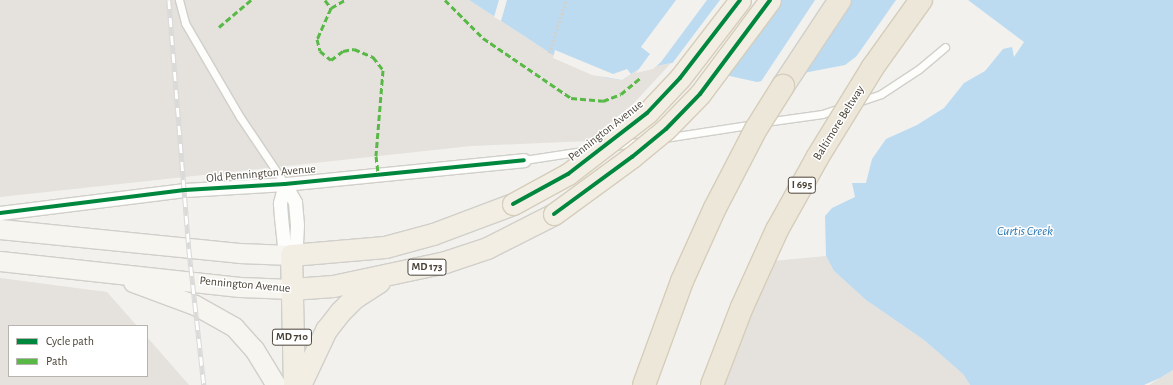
<!DOCTYPE html>
<html>
<head>
<meta charset="utf-8">
<style>
	body { margin:0 }
	#map { position:relative; width:1173px; height:385px; overflow:hidden; background:#f2f1ed; font-family:"Alegreya Sans",sans-serif }
	div>[style] { position:absolute }
	.industrial>* { inset:0; background:#e5e1dc }
	.water>* { inset:0; background:#bcdbf1 }
	.pier>* { inset:0; background:#f2f1ed }
	.path>* { height:2.5px; margin-top:-1.25px; transform-origin:0; background:repeating-linear-gradient(90deg,#d2d1cb 0 2px,transparent 0 4px) }
	.roads { filter:drop-shadow(1px 0 #d0cfca) drop-shadow(-1px 0 #d0cfca) drop-shadow(0 1px #d0cfca) drop-shadow(0 -1px #d0cfca) }
	.service>* { height:7px; margin:-3.5px; padding:0 3.5px; transform-origin:3.5px; border-radius:3.5px; background:#fdfdfc }
	.minor>* { height:13px; margin:-6.5px; padding:0 6.5px; transform-origin:6.5px; border-radius:6.5px; background:#fdfdfc }
	.secondary>* { height:19px; margin:-9.5px; padding:0 9.5px; transform-origin:9.5px; border-radius:9.5px; background:#f7f5f0 }
	.primary>* { height:21px; margin:-10.5px; padding:0 10.5px; transform-origin:10.5px; border-radius:10.5px; background:#f2eee4 }
	.motorway>* { height:22px; margin:-11px; padding:0 11px; transform-origin:11px; border-radius:11px; background:#ede7da }
	.rail>* { height:4.5px; margin-top:-2.25px; transform-origin:0; background:repeating-linear-gradient(90deg,#fff 0 9px,#dadad9 0 18px); box-sizing:border-box; border-block:1px solid #dadad9 }
	.bridges { filter:drop-shadow(1px 0 #d5cdba) drop-shadow(-1px 0 #d5cdba) drop-shadow(0 1px #d5cdba) drop-shadow(0 -1px #d5cdba) }
	.primary-bridge>* { height:21px; margin:-10.5px; padding:0 10.5px; transform-origin:10.5px; border-radius:10.5px; background:#f2eee4 }
	.motorway-bridge>* { height:22px; margin:-11px; padding:0 11px; transform-origin:11px; border-radius:11px; background:#ede7da }
	.quiet>* { height:3px; margin-top:-1.5px; transform-origin:0; background:repeating-linear-gradient(90deg,#58b947 0 6px,transparent 0 9px) }
	.cycleway>* { height:4px; margin:-2px; padding:0 2px; transform-origin:2px; border-radius:2px; background:#00873e }
	span { translate:-50% -50%; white-space:nowrap; text-align:center; line-height:1.15; -webkit-text-stroke:3px #fff; paint-order:stroke }
	.shield-label span { padding:1px 3px; background:#fff; border:1px solid; border-radius:3px; -webkit-text-stroke-width:0 }
	.shield-label { font-size:11px; color:#4a4337; font-weight:700 }
	.street-label { font-size:12px; color:#4a4337 }
	.water-label { font-size:13px; color:#2b77b2; font-style:italic }
	.legend { position:absolute; left:8px; top:325px; width:140px; height:52px; box-sizing:border-box; background:#fff; border:1px solid #b7b4af; margin:0; padding:5px 7px; list-style:none; font-size:12px; color:#4a4337 }
	.legend li { display:flex; align-items:center; gap:8px; height:20px }
	.legend b { width:20px; border:1px solid #b7b4af }
</style>
</head>
<body>
<div id="map">
	<div class="industrial">
		<div style="clip-path:polygon(0 0,469px 0,553px 55px,622px 80px,637px 70px,671px 63px,634px 103px,588px 141px,471px 146px,0 197px)"></div>
		<div style="clip-path:polygon(826px 256px,834px 271px,866px 300px,924px 340px,963px 374px,970px 385px,712px 385px,763px 262px)"></div>
		<div style="clip-path:polygon(0 278px,107px 292px,137px 326px,9px 326px,9px 376px,147px 376px,147px 337px,189px 385px,0 385px)"></div>
		<div style="clip-path:polygon(1173px 370px,1173px 385px,1149px 385px,1160px 378px)"></div>
	</div>
	<div class="water">
		<div style="clip-path:polygon(469px 0,931px 0,845px 65px,757px 82px,671px 63px,637px 70px,622px 80px,606px 78px,553px 55px)"></div>
		<div style="clip-path:polygon(968px 0,1173px 0,1173px 370px,1160px 378px,1144px 385px,970px 385px,963px 374px,924px 340px,866px 300px,834px 271px,826px 256px,825px 216px,832px 208px,855px 197px,852px 183px,866px 183px,872px 159px,886px 139px,917px 125px,944px 108px,964px 83px,985px 71px,1003px 49px,1012px 47px,1014px 57px,1024px 42px)"></div>
	</div>
	<div class="pier">
		<div style="clip-path:polygon(499px 0,507px 0,501px 21px,494px 17px)"></div>
		<div style="clip-path:polygon(676px 0,707px 0,661px 62px,653px 69px,636px 73px,650px 54px,641px 47px)"></div>
		<div style="clip-path:polygon(720px 0,781px 0,724px 77px,671px 65px)"></div>
		<div style="clip-path:polygon(815px 0,848px 0,796px 76px,760px 83px)"></div>
		<div style="clip-path:polygon(896px 0,933px 0,851px 64px)"></div>
		<div style="clip-path:polygon(555px 50px,613px 74px,627px 69px,631px 74px,622px 80px,592px 75px,553px 58px)"></div>
	</div>
	<div class="path">
		<div style="left:549px;top:53px;width:56px;rotate:-72.2deg"></div>
	</div>
	<div class="roads">
		<div class="service">
			<div style="left:179px;top:0;width:24px;rotate:75deg"></div>
			<div style="left:185px;top:23px;width:109px;rotate:59.7deg"></div>
			<div style="left:240px;top:117px;width:81px;rotate:56.1deg"></div>
			<div style="left:858px;top:102px;width:24px;rotate:-19deg"></div>
			<div style="left:881px;top:94px;width:45px;rotate:-33.3deg"></div>
			<div style="left:919px;top:69px;width:34px;rotate:-40deg"></div>
			<div style="left:765px;top:122px;width:58px;rotate:-8deg"></div>
			<div style="left:822px;top:114px;width:22px;rotate:-18deg"></div>
			<div style="left:664px;top:138px;width:92px;rotate:-8.7deg"></div>
			<div style="left:615px;top:146px;width:27px;rotate:-10deg"></div>
			<div style="left:524px;top:160px;width:66px;rotate:-8.7deg"></div>
		</div>
		<div class="minor">
			<div style="left:285px;top:184px;width:21px;rotate:61deg"></div>
			<div style="left:295px;top:202px;width:23px;rotate:85deg"></div>
			<div style="left:297px;top:225px;width:19px;rotate:93deg"></div>
			<div style="left:296px;top:244px;width:8px;rotate:130deg"></div>
			<div style="left:291px;top:250px;width:5px;rotate:90deg"></div>
			<div style="left:285px;top:184px;width:20px;rotate:105deg"></div>
			<div style="left:280px;top:203px;width:14px;rotate:86deg"></div>
			<div style="left:281px;top:217px;width:28px;rotate:84deg"></div>
			<div style="left:284px;top:245px;width:9px;rotate:36deg"></div>
			<div style="left:0;top:213px;width:186px;rotate:-7.1deg"></div>
			<div style="left:185px;top:190px;width:100px;rotate:-3.4deg"></div>
			<div style="left:285px;top:184px;width:240px;rotate:-5.7deg"></div>
		</div>
		<div class="secondary">
			<div style="left:0;top:229px;width:240px;rotate:5.7deg"></div>
			<div style="left:239px;top:253px;width:52px;rotate:2.2deg"></div>
			<div style="left:0;top:261px;width:241px;rotate:6.2deg"></div>
			<div style="left:240px;top:287px;width:52px;rotate:2.2deg"></div>
			<div style="left:133px;top:282px;width:66px;rotate:20.4deg"></div>
			<div style="left:195px;top:305px;width:45px;rotate:29.4deg"></div>
			<div style="left:234px;top:327px;width:30px;rotate:48deg"></div>
			<div style="left:254px;top:349px;width:42px;rotate:58.6deg"></div>
		</div>
		<div class="primary">
			<div style="left:292px;top:289px;width:41px;rotate:-4.2deg"></div>
			<div style="left:333px;top:286px;width:115px;rotate:-12.1deg"></div>
			<div style="left:445px;top:262px;width:44px;rotate:-18.4deg"></div>
			<div style="left:487px;top:248px;width:75px;rotate:-26.9deg"></div>
			<div style="left:294px;top:385px;width:130px;rotate:-91.3deg"></div>
			<div style="left:291px;top:255px;width:94px;rotate:-4.9deg"></div>
			<div style="left:385px;top:247px;width:50px;rotate:-15.2deg"></div>
			<div style="left:433px;top:234px;width:85px;rotate:-20.6deg"></div>
			<div style="left:300px;top:385px;width:61px;rotate:-64.7deg"></div>
			<div style="left:326px;top:330px;width:23px;rotate:-52deg"></div>
			<div style="left:340px;top:312px;width:20px;rotate:-45deg"></div>
			<div style="left:354px;top:298px;width:30px;rotate:-33deg"></div>
		</div>
		<div class="motorway">
			<div style="left:783px;top:86px;width:103px;rotate:-56.5deg"></div>
		</div>
	</div>
	<div class="rail">
		<div style="left:169px;top:0;width:250px;rotate:85.4deg"></div>
		<div style="left:189px;top:249px;width:137px;rotate:83.7deg"></div>
	</div>
	<div class="bridges">
		<div class="primary-bridge">
			<div style="left:513px;top:204px;width:63px;rotate:-28.6deg"></div>
			<div style="left:568px;top:174px;width:100px;rotate:-37.7deg"></div>
			<div style="left:647px;top:113px;width:48px;rotate:-46.7deg"></div>
			<div style="left:680px;top:78px;width:98px;rotate:-52.4deg"></div>
			<div style="left:554px;top:214px;width:97px;rotate:-36.2deg"></div>
			<div style="left:632px;top:157px;width:44px;rotate:-39.5deg"></div>
			<div style="left:666px;top:129px;width:49px;rotate:-45.8deg"></div>
			<div style="left:700px;top:94px;width:117px;rotate:-53.3deg"></div>
		</div>
		<div class="motorway-bridge">
			<div style="left:644px;top:385px;width:111px;rotate:-69.9deg"></div>
			<div style="left:682px;top:281px;width:80px;rotate:-65.7deg"></div>
			<div style="left:715px;top:208px;width:89px;rotate:-62.6deg"></div>
			<div style="left:756px;top:129px;width:51px;rotate:-57.9deg"></div>
			<div style="left:712px;top:385px;width:84px;rotate:-69deg"></div>
			<div style="left:742px;top:307px;width:85px;rotate:-65.6deg"></div>
			<div style="left:777px;top:230px;width:82px;rotate:-60.9deg"></div>
			<div style="left:817px;top:158px;width:107px;rotate:-58.4deg"></div>
			<div style="left:873px;top:67px;width:82px;rotate:-54.4deg"></div>
		</div>
	</div>
	<div class="quiet">
		<div style="left:325px;top:0;width:10px;rotate:53deg"></div>
		<div style="left:331px;top:8px;width:34px;rotate:114deg"></div>
		<div style="left:317px;top:39px;width:12px;rotate:76deg"></div>
		<div style="left:320px;top:51px;width:14px;rotate:39deg"></div>
		<div style="left:331px;top:60px;width:15px;rotate:-37deg"></div>
		<div style="left:343px;top:51px;width:11px;rotate:-10deg"></div>
		<div style="left:354px;top:49px;width:21px;rotate:23deg"></div>
		<div style="left:373px;top:57px;width:16px;rotate:52deg"></div>
		<div style="left:383px;top:70px;width:86px;rotate:94.7deg"></div>
		<div style="left:376px;top:156px;width:17px;rotate:83deg"></div>
		<div style="left:445px;top:0;width:54px;rotate:45deg"></div>
		<div style="left:483px;top:38px;width:107px;rotate:34.3deg"></div>
		<div style="left:571px;top:98px;width:32px;rotate:5deg"></div>
		<div style="left:603px;top:101px;width:19px;rotate:-21deg"></div>
		<div style="left:621px;top:94px;width:26px;rotate:-40deg"></div>
		<div style="left:331px;top:8px;width:16px;rotate:-30deg"></div>
		<div style="left:219px;top:27px;width:42px;rotate:-40.2deg"></div>
	</div>
	<div class="cycleway">
		<div style="left:513px;top:204px;width:63px;rotate:-28.6deg"></div>
		<div style="left:568px;top:174px;width:100px;rotate:-37.7deg"></div>
		<div style="left:647px;top:113px;width:48px;rotate:-46.7deg"></div>
		<div style="left:680px;top:78px;width:98px;rotate:-52.4deg"></div>
		<div style="left:0;top:213px;width:186px;rotate:-7.1deg"></div>
		<div style="left:185px;top:190px;width:100px;rotate:-3.4deg"></div>
		<div style="left:285px;top:184px;width:240px;rotate:-5.7deg"></div>
		<div style="left:554px;top:214px;width:97px;rotate:-36.2deg"></div>
		<div style="left:632px;top:157px;width:44px;rotate:-39.5deg"></div>
		<div style="left:666px;top:129px;width:49px;rotate:-45.8deg"></div>
		<div style="left:700px;top:94px;width:117px;rotate:-53.3deg"></div>
	</div>
	<div class="shield-label">
		<span style="left:802px;top:185px">I 695</span>
		<span style="left:427px;top:267px">MD 173</span>
		<span style="left:292px;top:337px">MD 710</span>
	</div>
	<div class="street-label">
		<span style="left:839px;top:123px;rotate:-58deg">Baltimore Beltway</span>
		<span style="left:606px;top:131px;rotate:-38deg">Pennington Avenue</span>
		<span style="left:261px;top:174px;rotate:-5deg">Old Pennington Avenue</span>
		<span style="left:245px;top:285px;rotate:5deg">Pennington Avenue</span>
	</div>
	<div class="water-label">
		<span style="left:1025px;top:232px">Curtis Creek</span>
	</div>
	<ul class="legend">
	<li><b style="height:5px;background:#00873e"></b>Cycle path</li>
	<li><b style="height:5px;background:#58b947"></b>Path</li>
	</ul>
</div>
</body>
</html>
